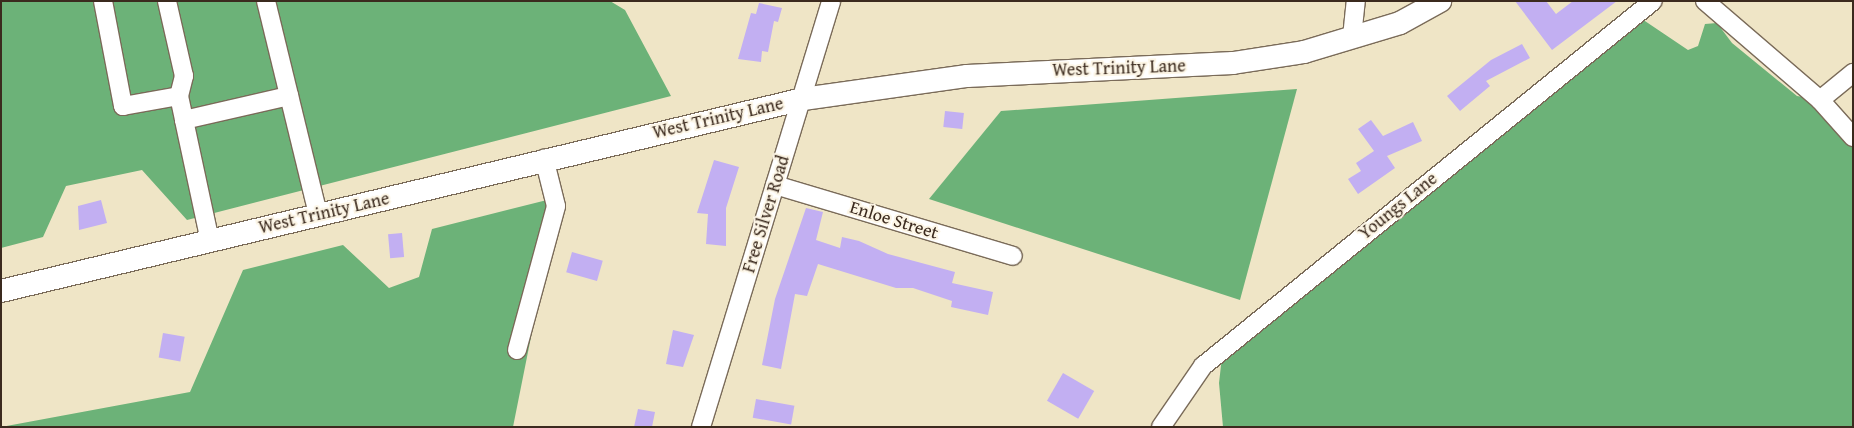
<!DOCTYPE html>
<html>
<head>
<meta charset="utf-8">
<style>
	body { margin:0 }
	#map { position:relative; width:1854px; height:428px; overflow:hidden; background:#efe5c6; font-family:"Gentium Book Plus",serif }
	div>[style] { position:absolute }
	.forest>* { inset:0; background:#6cb278 }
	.building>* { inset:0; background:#c2aff2; transform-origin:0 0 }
	.roads { filter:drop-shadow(1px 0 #7a6b59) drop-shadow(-1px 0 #7a6b59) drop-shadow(0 1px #7a6b59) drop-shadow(0 -1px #7a6b59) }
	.minor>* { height:18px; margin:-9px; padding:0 9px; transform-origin:9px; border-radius:9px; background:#fff }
	.major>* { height:22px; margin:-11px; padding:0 11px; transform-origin:11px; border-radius:11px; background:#fff }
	span { translate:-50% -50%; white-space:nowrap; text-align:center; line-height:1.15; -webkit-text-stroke:4px #fcf5e5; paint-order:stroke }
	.street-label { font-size:18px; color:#3b2a1e }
	.frame { position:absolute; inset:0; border:2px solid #3b2a1e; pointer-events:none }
</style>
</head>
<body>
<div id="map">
	<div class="forest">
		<div style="clip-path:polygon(1px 1px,610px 1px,625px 10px,671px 96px,187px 220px,142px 170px,66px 186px,43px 237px,1px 248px)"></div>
		<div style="clip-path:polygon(1636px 15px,1688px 50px,1698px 46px,1705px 24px,1717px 23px,1732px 43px,1797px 96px,1820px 100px,1853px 137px,1853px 427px,1223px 427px,1219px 383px,1223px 348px)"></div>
		<div style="clip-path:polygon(1297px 89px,1240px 300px,929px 199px,1001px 111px)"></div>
		<div style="clip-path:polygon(559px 197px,513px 427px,1px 427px,190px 392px,243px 270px,343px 245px,389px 288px,419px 277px,432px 229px)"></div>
	</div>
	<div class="building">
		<div style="clip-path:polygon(1515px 1px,1546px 1px,1556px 14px,1573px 1px,1617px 1px,1552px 50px)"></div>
		<div style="clip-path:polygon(759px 3px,782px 8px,778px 22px,774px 21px,768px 52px,762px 51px,761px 62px,738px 59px,751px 13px,756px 14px)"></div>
		<div style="clip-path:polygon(1522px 44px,1530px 58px,1486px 81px,1490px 86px,1460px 111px,1447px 96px,1491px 60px)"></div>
		<div style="left:945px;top:111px;width:19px;height:16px;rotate:6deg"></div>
		<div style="clip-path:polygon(1371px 120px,1383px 136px,1413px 122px,1422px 141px,1387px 156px,1395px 168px,1358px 194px,1348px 179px,1361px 171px,1356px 163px,1374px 151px,1358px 129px)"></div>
		<div style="clip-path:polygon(714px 160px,739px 167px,726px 208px,726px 246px,706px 244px,708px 214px,697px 213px)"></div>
		<div style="clip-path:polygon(101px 200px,107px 223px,79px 230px,78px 206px)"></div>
		<div style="clip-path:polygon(806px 208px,823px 212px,816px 240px,840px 248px,842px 237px,859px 241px,888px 254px,955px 272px,952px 283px,993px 292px,988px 315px,951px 307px,952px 301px,913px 288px,896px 288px,818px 264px,807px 296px,795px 294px,781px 369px,762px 365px,775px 299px)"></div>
		<div style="left:402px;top:233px;width:24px;height:14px;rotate:85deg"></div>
		<div style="left:572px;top:252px;width:32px;height:21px;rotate:16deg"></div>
		<div style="clip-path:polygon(673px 330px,694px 335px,683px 367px,666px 364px)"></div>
		<div style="left:163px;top:333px;width:22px;height:25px;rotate:10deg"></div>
		<div style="left:1063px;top:373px;width:36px;height:32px;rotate:30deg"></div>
		<div style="left:756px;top:399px;width:39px;height:19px;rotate:10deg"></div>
		<div style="clip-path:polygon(638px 409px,655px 412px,652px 427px,634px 427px)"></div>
	</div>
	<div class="roads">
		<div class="minor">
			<div style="left:103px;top:1px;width:107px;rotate:79.2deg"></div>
			<div style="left:123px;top:106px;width:57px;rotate:-10.1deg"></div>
			<div style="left:179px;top:96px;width:21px;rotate:-76deg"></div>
			<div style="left:184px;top:76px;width:77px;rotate:-102.8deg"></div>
			<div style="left:266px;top:1px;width:220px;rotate:76.3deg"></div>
			<div style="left:1705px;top:1px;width:152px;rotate:40.7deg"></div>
			<div style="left:1820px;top:100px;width:50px;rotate:48.3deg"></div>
			<div style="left:1352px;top:37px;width:36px;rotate:-84deg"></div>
			<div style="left:179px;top:96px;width:25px;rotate:78deg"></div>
			<div style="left:184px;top:120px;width:108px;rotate:-12.9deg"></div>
			<div style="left:1820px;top:100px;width:43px;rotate:-39.3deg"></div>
			<div style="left:184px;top:120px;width:124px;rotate:77.9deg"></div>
			<div style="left:775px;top:185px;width:248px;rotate:16.6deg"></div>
			<div style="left:517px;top:350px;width:149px;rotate:-74.8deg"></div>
			<div style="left:556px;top:206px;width:49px;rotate:-104deg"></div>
			<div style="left:701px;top:427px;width:445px;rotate:-73deg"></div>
			<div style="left:1161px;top:427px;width:74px;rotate:-55.5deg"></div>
			<div style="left:1203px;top:366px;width:579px;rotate:-39.05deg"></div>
		</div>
		<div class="major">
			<div style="left:1px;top:291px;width:825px;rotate:-13.46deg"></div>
			<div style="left:803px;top:99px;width:166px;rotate:-8deg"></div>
			<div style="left:967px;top:76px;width:266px;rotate:-2.8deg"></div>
			<div style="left:1233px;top:63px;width:72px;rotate:-8.8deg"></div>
			<div style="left:1304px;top:52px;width:100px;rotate:-16.8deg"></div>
			<div style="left:1400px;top:23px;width:46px;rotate:-28.8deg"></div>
		</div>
	</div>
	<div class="street-label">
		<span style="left:1119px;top:68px;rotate:-2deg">West Trinity Lane</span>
		<span style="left:718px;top:118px;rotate:-13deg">West Trinity Lane</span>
		<span style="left:1398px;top:206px;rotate:-39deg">Youngs Lane</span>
		<span style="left:324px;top:213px;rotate:-13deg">West Trinity Lane</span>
		<span style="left:766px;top:214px;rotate:-73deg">Free Silver Road</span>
		<span style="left:894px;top:220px;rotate:17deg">Enloe Street</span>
	</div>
	<div class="frame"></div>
</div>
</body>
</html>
